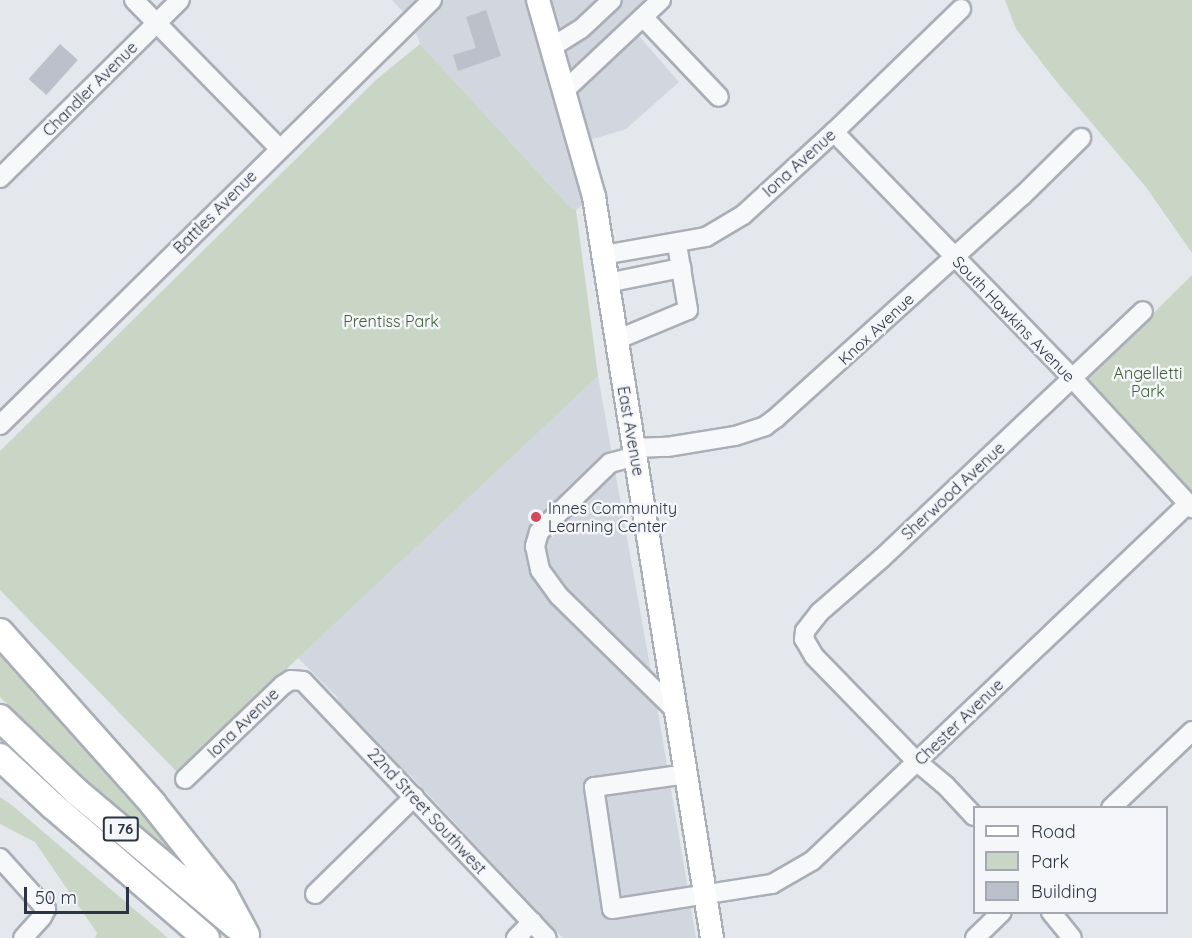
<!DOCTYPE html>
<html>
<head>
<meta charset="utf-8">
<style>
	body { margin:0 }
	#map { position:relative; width:1192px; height:938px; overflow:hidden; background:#e4e7ec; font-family:Quicksand,sans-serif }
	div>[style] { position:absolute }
	.built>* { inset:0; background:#d2d6de }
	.green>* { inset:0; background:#c9d6c5 }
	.building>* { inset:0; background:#bbc0ca; transform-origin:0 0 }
	.roads { filter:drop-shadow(2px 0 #a9aeb7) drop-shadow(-2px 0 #a9aeb7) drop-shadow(0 2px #a9aeb7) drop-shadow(0 -2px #a9aeb7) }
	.minor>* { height:18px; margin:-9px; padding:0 9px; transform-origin:9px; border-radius:9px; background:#f7f8fa }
	.major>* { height:22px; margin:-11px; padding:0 11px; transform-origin:11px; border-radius:11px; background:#fff }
	.highway>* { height:26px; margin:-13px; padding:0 13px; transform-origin:13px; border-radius:13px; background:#fff }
	.dots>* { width:16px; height:16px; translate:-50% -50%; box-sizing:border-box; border:3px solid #f4f6f9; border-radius:50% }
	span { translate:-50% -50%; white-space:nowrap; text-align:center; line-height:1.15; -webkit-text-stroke:5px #f4f6f9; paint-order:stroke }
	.shield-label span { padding:2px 4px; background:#f4f6f9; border:2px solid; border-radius:4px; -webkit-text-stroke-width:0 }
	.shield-label { font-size:15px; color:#2b3445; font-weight:700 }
	.street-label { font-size:16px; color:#2b3445 }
	.park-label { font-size:16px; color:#3f6138 }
	.poi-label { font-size:16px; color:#2b3445 }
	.left { translate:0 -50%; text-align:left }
	.legend { position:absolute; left:973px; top:806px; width:195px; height:108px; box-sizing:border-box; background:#f4f6f9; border:2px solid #a4a8b1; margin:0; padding:8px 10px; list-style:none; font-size:18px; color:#2b3445 }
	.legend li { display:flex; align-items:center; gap:12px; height:30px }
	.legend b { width:30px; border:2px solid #a4a8b1 }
	.scale { position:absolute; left:24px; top:887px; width:105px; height:27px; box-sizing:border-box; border:3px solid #2b3445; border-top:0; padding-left:8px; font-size:18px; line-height:21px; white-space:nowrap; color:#2b3445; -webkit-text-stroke:4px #f4f6f9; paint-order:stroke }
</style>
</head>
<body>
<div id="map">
	<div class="built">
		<div style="clip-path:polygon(392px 0,661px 0,632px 28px,679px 82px,626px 129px,580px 143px,594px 197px,576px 210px,570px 207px,420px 44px,411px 20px)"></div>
		<div style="clip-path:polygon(598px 376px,655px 694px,696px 938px,563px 938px,410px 775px,397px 769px,341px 708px,337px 697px,298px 658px)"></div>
	</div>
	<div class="green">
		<div style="clip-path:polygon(1005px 0,1192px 0,1192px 253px,1146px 187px,1056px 81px,1016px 29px)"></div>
		<div style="clip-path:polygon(420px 44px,570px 207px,576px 210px,598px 376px,177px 772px,0 590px,0 451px,377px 79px)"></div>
		<div style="clip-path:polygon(1192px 275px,1192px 495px,1084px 382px)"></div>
		<div style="clip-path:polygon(0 646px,69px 715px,206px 885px,139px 829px,0 697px)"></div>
		<div style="clip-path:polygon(0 797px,13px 806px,168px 938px,95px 938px,97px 933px,35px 842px,0 824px)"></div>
	</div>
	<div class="building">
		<div style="clip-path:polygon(486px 10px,501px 56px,458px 71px,453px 55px,476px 48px,466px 17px)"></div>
		<div style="left:60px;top:44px;width:24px;height:47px;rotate:42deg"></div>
	</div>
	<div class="roads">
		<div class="minor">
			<div style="left:134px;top:0;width:207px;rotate:45.6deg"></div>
			<div style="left:643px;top:17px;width:110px;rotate:46.5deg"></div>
			<div style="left:552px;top:47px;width:34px;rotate:-32deg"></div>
			<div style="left:581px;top:29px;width:42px;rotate:-43.1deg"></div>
			<div style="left:564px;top:91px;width:133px;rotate:-43.2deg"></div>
			<div style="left:834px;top:132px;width:344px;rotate:45.9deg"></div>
			<div style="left:1073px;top:379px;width:176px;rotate:47.3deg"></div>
			<div style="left:0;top:178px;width:253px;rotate:-44.7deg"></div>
			<div style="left:603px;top:255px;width:105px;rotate:-9.9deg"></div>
			<div style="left:706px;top:237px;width:43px;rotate:-30.7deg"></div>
			<div style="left:743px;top:215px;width:123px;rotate:-42.4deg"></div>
			<div style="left:834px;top:132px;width:177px;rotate:-44.1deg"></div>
			<div style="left:607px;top:283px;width:76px;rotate:-11.5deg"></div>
			<div style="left:616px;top:340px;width:78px;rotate:-22.6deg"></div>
			<div style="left:688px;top:310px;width:67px;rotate:-99.5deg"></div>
			<div style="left:0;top:425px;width:606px;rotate:-44.53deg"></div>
			<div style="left:634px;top:448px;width:33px;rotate:-2deg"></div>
			<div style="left:667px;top:447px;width:69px;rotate:-9.2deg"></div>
			<div style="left:735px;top:436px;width:32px;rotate:-18deg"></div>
			<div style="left:765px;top:426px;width:14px;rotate:-36deg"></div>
			<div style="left:776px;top:418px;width:331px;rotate:-42.1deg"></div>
			<div style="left:1022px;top:196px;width:83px;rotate:-44.5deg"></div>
			<div style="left:636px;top:456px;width:27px;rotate:165deg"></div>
			<div style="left:610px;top:463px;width:99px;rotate:135.8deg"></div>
			<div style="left:539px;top:532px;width:15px;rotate:106deg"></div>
			<div style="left:535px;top:546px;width:25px;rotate:78deg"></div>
			<div style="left:540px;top:570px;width:32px;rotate:54deg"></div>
			<div style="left:559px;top:596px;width:165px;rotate:44.5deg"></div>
			<div style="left:687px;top:774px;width:94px;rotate:172deg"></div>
			<div style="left:594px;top:787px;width:123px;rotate:81.6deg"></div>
			<div style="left:612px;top:909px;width:162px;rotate:-8.9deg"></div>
			<div style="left:772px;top:884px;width:46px;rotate:-29.9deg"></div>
			<div style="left:812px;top:861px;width:518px;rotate:-43.52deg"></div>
			<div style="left:185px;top:779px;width:136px;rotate:-43.8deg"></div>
			<div style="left:283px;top:685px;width:9px;rotate:-32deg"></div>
			<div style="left:291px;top:680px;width:12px;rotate:5deg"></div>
			<div style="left:303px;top:681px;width:354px;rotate:46.5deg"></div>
			<div style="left:1111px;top:808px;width:112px;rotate:-43.5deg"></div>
			<div style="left:974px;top:816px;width:41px;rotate:-133deg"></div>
			<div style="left:946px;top:786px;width:38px;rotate:-140deg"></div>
			<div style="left:917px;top:762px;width:148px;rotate:-134.2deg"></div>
			<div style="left:814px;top:656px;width:20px;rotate:-120deg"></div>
			<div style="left:804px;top:639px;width:8px;rotate:-83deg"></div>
			<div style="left:805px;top:631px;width:24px;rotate:-52deg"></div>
			<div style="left:820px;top:612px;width:82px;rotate:-41.1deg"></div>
			<div style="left:882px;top:558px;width:359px;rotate:-43.4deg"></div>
			<div style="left:0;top:858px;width:69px;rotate:48deg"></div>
			<div style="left:46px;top:909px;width:9px;rotate:117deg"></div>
			<div style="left:42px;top:917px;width:28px;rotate:132deg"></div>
			<div style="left:315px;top:894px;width:139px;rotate:-44.4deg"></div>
			<div style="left:1051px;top:912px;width:33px;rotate:51deg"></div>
			<div style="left:516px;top:938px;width:23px;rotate:-45deg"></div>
			<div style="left:975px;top:938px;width:37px;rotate:-44deg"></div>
		</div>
		<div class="major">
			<div style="left:538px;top:0;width:205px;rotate:74.1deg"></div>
			<div style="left:594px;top:197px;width:750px;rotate:80.95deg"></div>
		</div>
		<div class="highway">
			<div style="left:0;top:632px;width:230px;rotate:48.3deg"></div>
			<div style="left:153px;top:804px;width:112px;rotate:51.5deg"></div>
			<div style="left:223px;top:892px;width:49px;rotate:61.9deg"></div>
			<div style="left:0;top:718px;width:107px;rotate:43.9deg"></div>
			<div style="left:77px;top:792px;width:208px;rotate:40.1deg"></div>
			<div style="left:0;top:757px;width:72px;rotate:42.8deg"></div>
			<div style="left:53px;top:806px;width:202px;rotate:40.8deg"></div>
		</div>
	</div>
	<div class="dots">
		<div style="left:536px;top:517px;background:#d1495b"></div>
	</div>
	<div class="shield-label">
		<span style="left:121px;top:829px">I 76</span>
	</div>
	<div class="street-label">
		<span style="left:90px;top:89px;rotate:-45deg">Chandler Avenue</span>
		<span style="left:799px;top:163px;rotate:-42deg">Iona Avenue</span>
		<span style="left:215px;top:212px;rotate:-45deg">Battles Avenue</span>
		<span style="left:1014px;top:319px;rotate:46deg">South Hawkins Avenue</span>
		<span style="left:876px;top:329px;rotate:-43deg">Knox Avenue</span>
		<span style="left:631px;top:431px;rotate:80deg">East Avenue</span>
		<span style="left:953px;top:491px;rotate:-43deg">Sherwood Avenue</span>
		<span style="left:959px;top:722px;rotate:-44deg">Chester Avenue</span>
		<span style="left:243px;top:723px;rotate:-44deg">Iona Avenue</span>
		<span style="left:427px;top:811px;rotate:47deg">22nd Street Southwest</span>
	</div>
	<div class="park-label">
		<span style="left:391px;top:321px">Prentiss Park</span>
		<span style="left:1148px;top:382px">Angelletti<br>Park</span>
	</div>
	<div class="poi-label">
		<span class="left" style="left:548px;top:517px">Innes Community<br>Learning Center</span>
	</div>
	<ul class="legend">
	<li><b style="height:8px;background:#fff"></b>Road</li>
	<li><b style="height:16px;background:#c9d6c5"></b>Park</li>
	<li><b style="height:16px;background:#bbc0ca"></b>Building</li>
	</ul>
	<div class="scale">50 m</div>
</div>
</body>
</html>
